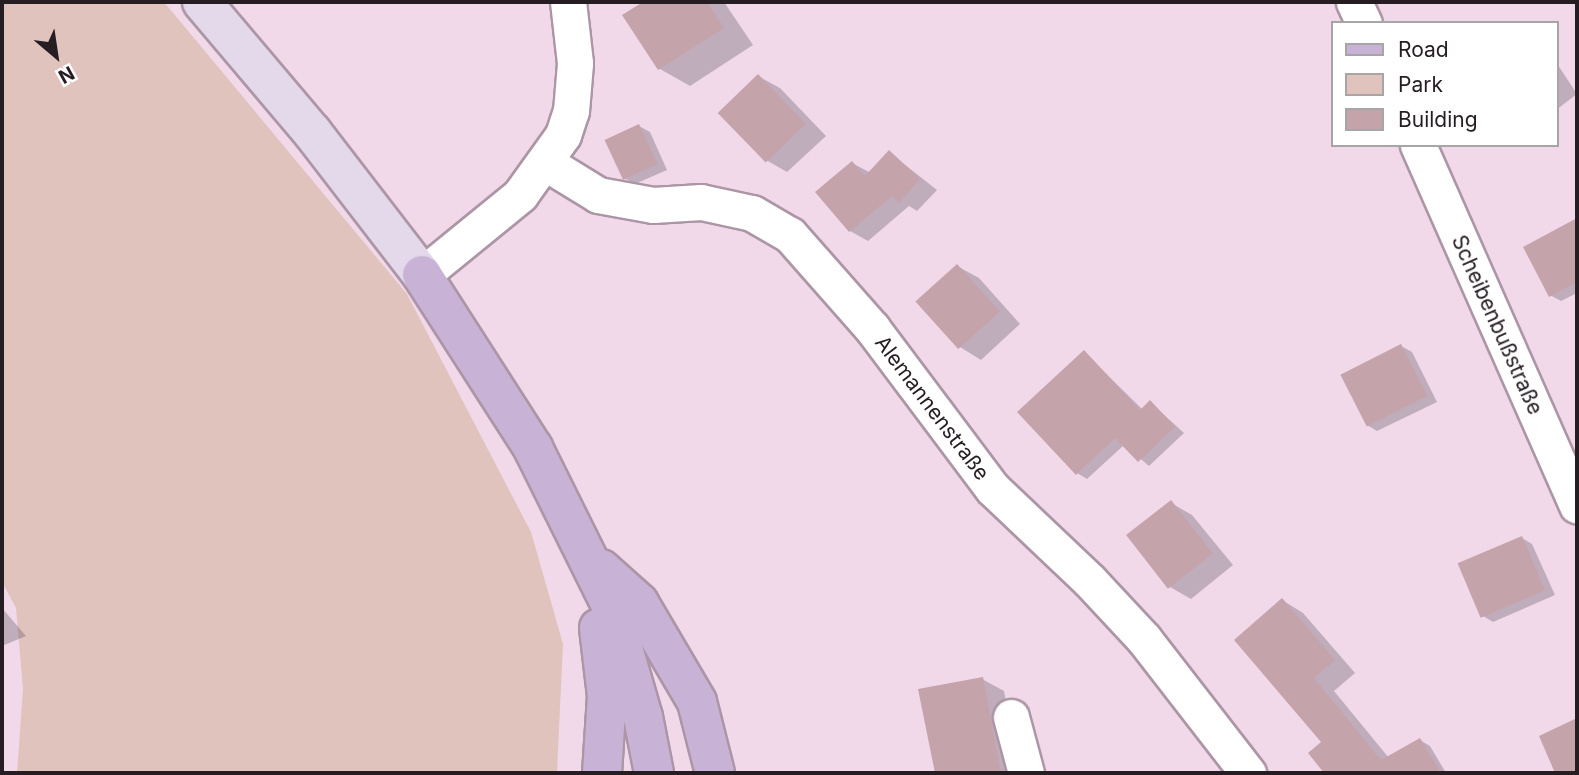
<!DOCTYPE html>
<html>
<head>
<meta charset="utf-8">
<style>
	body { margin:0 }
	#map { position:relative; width:1579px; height:775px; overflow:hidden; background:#f1d9ea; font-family:Inter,sans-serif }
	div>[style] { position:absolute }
	.green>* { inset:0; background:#e1c3be }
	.shadow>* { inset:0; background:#0003 }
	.building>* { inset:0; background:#c4a3aa; transform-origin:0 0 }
	.roads { filter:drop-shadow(2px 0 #ac96a6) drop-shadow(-2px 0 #ac96a6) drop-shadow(0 2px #ac96a6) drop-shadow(0 -2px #ac96a6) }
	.minor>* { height:35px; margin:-17.5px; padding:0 17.5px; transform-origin:17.5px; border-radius:17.5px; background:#fff }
	.secondary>* { height:38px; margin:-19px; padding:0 19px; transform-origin:19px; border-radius:19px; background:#e3d9eb }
	.primary>* { height:38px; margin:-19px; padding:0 19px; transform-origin:19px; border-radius:19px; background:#c8b3d7 }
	span { translate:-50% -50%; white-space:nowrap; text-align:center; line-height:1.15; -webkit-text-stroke:5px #fff; paint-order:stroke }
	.street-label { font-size:21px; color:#261d23 }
	.frame { position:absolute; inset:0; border:4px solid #261d23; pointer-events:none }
	.legend { position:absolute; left:1331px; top:21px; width:228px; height:126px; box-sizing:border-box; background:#fff; border:2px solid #a8a5a7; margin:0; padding:9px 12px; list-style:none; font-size:21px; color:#261d23 }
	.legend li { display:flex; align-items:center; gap:14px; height:35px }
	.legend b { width:35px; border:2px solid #a8a5a7 }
	.north { position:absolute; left:21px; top:21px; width:70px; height:70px; -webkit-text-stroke:5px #fff; paint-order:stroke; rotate:151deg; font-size:19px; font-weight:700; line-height:28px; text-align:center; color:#261d23 }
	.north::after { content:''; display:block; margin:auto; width:24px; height:32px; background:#261d23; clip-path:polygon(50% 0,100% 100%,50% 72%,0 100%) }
</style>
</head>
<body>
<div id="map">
	<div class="green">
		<div style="clip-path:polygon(2px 2px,164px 2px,407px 294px,531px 532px,563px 644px,557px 773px,17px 773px,23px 689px,16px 608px,2px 582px)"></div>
	</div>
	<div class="shadow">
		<div style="clip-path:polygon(646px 2px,724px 2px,753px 45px,690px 86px,660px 69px,625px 16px)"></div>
		<div style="clip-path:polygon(1556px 62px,1577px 94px,1556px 110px)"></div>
		<div style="clip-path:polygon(758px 76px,780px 88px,826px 136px,787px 172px,766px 160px)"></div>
		<div style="clip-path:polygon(639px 126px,650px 132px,667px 170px,635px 184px,624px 178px)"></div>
		<div style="clip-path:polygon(890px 153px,937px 190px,917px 211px,909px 206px,868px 241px,850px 231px,852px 163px,871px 173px)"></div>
		<div style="clip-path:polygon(1577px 220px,1577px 293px,1561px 301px,1550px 295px,1525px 247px)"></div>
		<div style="clip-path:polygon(957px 266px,979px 278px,1020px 324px,981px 360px,960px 347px)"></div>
		<div style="clip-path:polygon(1401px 346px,1412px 352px,1437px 402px,1377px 431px,1367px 425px)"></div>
		<div style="clip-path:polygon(1084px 352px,1143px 410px,1150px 402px,1184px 433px,1149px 466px,1124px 445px,1087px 479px,1077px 473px)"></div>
		<div style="clip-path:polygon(1171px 503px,1192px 515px,1233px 565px,1191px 599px,1170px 587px)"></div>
		<div style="clip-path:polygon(1522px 538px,1532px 544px,1555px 595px,1493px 622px,1483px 616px)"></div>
		<div style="clip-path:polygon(1282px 600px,1303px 613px,1355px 673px,1334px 691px,1389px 758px,1420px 740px,1430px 746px,1446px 773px,1326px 773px,1310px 753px,1324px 742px)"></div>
		<div style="clip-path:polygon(2px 608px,26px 636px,2px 646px)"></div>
		<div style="clip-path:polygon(982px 679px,1004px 691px,1020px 773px,936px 773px,920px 691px)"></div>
	</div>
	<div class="building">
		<div style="clip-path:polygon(643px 2px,707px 2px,724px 28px,658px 70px,622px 15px)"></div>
		<div style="left:758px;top:74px;width:69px;height:56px;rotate:46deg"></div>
		<div style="left:639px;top:124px;width:44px;height:38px;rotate:65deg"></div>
		<div style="clip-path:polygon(889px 150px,920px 179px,899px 203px,892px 196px,849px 232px,815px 192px,852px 161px,865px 176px)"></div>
		<div style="clip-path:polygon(1577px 218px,1577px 282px,1549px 297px,1523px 247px)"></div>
		<div style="left:957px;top:264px;width:64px;height:56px;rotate:48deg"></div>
		<div style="left:1401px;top:344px;width:58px;height:68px;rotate:63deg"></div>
		<div style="clip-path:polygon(1084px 350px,1140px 410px,1150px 400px,1175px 427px,1138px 462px,1115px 438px,1076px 475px,1017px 412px)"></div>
		<div style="left:1171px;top:500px;width:68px;height:57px;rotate:52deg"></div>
		<div style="left:1522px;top:536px;width:59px;height:70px;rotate:67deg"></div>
		<div style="clip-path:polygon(1282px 598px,1335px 660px,1314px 678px,1381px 760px,1420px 738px,1441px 773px,1324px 773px,1308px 753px,1321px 742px,1234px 640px)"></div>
		<div style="clip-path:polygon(983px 677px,1001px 773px,935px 773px,918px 689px)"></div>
		<div style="clip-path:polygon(1577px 718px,1577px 773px,1555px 773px,1539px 736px)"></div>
	</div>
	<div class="roads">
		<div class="minor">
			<div style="left:1354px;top:2px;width:23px;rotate:65deg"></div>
			<div style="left:1418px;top:145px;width:394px;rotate:66.2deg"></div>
			<div style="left:546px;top:163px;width:61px;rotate:31.6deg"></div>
			<div style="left:598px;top:195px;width:56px;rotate:10.3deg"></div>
			<div style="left:653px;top:205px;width:48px;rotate:-3.6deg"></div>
			<div style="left:701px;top:202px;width:52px;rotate:12.2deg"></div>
			<div style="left:752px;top:213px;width:44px;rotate:30.1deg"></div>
			<div style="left:790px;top:235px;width:124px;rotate:48.6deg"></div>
			<div style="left:872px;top:328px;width:200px;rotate:53.1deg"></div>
			<div style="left:992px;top:488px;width:134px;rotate:43.5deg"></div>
			<div style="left:1089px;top:580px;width:81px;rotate:47deg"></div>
			<div style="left:1144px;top:639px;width:170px;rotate:52.2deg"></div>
			<div style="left:422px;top:275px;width:127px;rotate:-39.2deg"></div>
			<div style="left:520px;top:195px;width:74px;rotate:-54.4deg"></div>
			<div style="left:563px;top:135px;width:25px;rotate:-72deg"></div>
			<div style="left:571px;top:111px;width:48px;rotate:-85.2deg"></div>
			<div style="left:575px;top:63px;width:61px;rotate:-96.5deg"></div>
			<div style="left:1011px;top:717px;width:58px;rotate:75deg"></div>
		</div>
		<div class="secondary">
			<div style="left:202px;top:2px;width:170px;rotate:49.8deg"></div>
			<div style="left:312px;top:132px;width:180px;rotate:52.4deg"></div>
		</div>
		<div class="primary">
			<div style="left:422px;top:275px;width:206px;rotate:57.3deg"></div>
			<div style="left:533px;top:448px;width:173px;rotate:63.6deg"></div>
			<div style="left:610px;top:603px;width:119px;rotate:73.9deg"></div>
			<div style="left:643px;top:717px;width:57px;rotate:78.9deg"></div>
			<div style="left:601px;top:569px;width:51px;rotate:41.8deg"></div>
			<div style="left:639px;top:603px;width:115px;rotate:59.6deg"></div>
			<div style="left:697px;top:702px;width:73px;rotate:75.8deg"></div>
			<div style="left:599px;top:628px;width:68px;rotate:83.3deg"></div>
			<div style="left:607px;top:696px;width:77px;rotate:93.7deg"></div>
		</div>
	</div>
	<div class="street-label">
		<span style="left:1497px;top:325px;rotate:66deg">Scheibenbußstraße</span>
		<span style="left:932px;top:408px;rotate:53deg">Alemannenstraße</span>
	</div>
	<div class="frame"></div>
	<ul class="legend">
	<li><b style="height:9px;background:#c8b3d7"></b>Road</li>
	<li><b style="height:19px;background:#e1c3be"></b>Park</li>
	<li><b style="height:19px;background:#c4a3aa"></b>Building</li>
	</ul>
	<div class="north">N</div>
</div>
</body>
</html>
